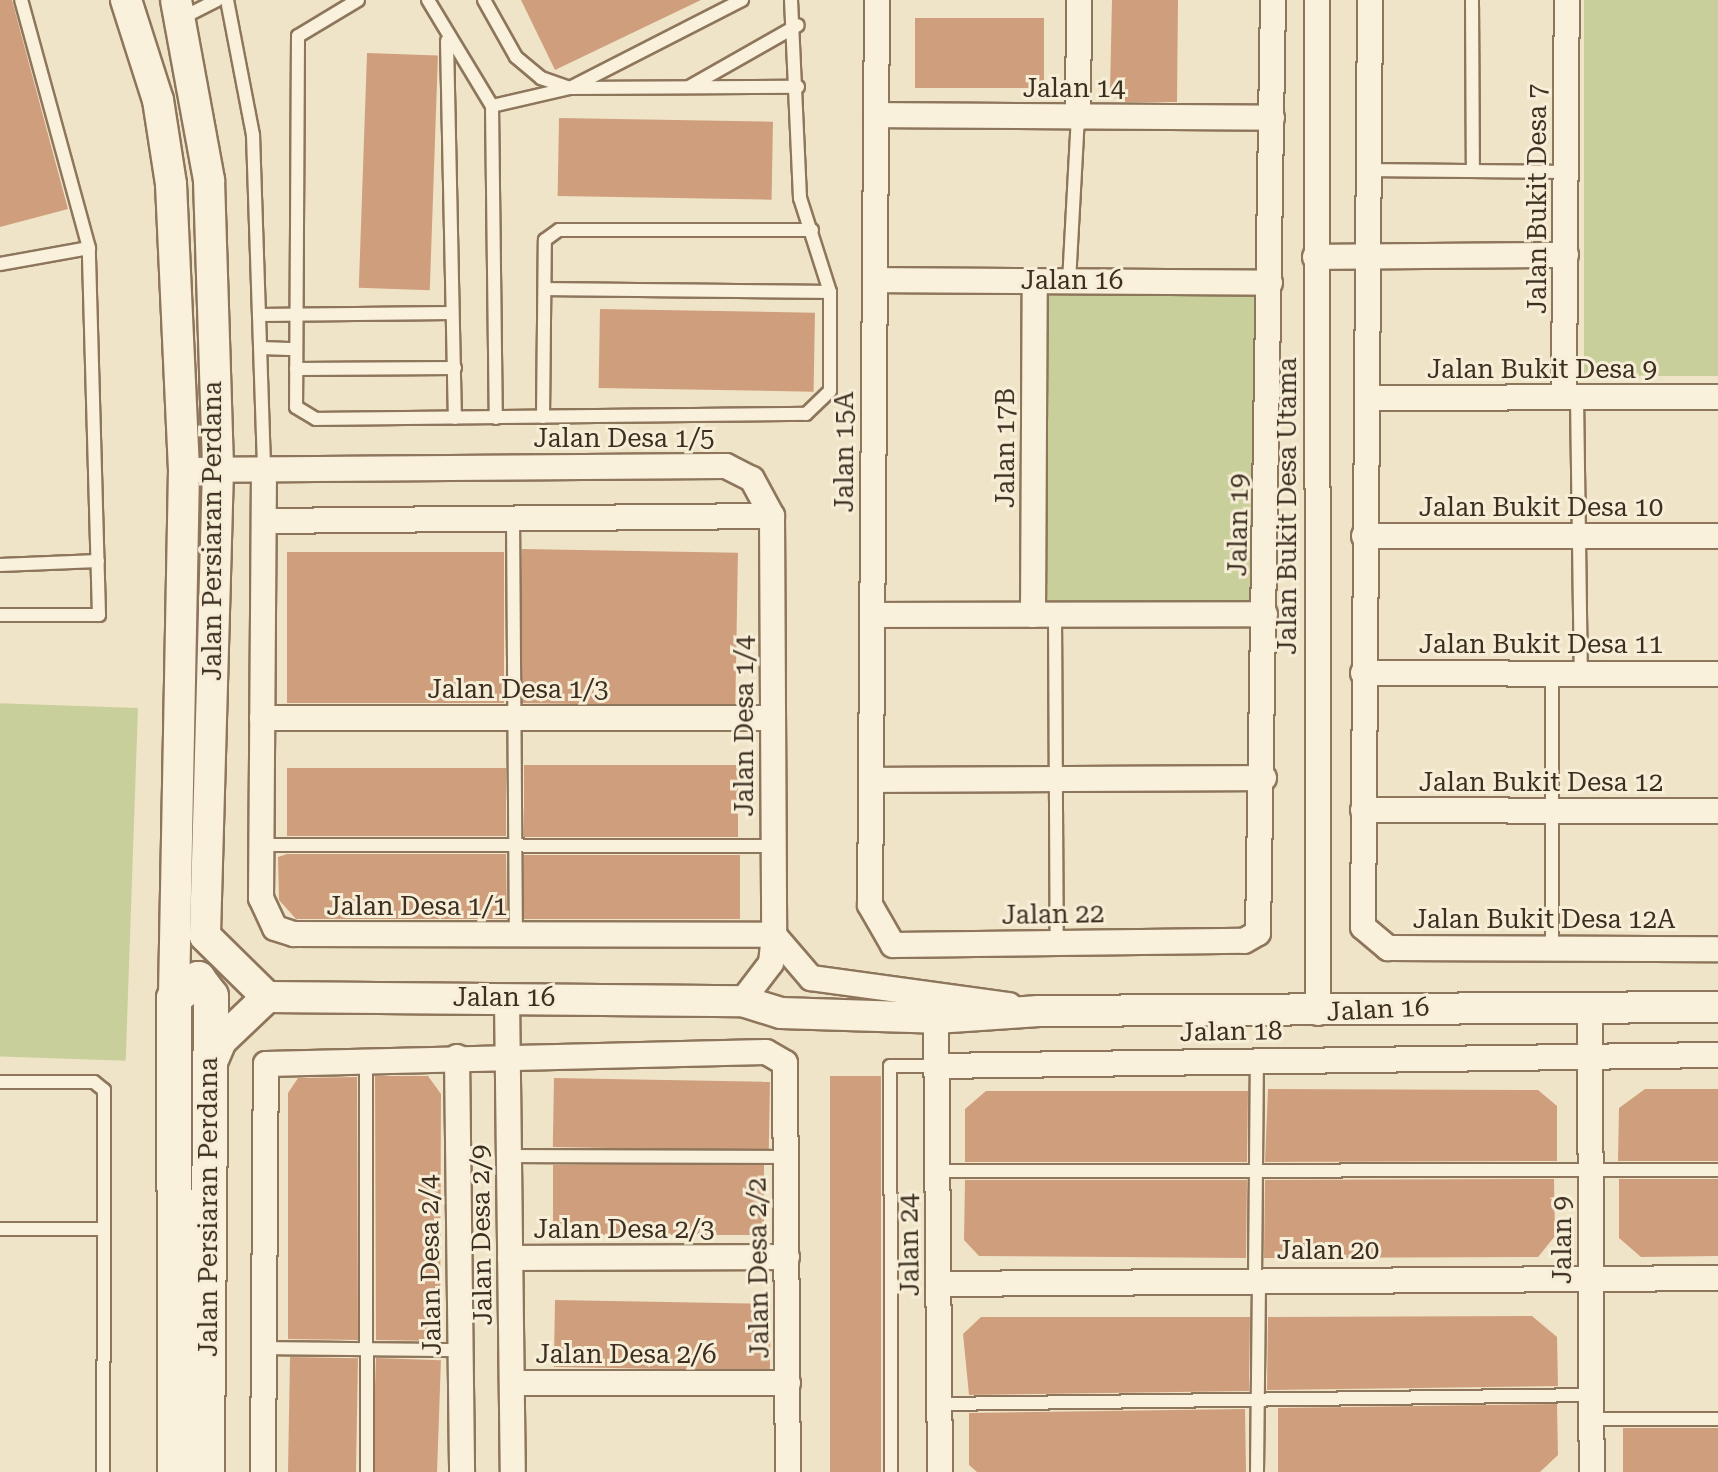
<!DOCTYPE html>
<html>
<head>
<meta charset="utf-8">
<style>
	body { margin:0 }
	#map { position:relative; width:1718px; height:1472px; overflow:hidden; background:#f0e4c8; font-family:"Roboto Serif",serif }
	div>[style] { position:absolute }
	.green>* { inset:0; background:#c9cf9b; transform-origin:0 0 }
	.building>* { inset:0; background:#cf9f7d; transform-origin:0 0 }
	.roads { filter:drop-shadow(2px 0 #8d765c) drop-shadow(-2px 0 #8d765c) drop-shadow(0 2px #8d765c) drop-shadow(0 -2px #8d765c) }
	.service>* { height:12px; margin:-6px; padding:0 6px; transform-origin:6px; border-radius:6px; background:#faf1dc }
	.minor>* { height:24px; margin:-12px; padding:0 12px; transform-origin:12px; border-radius:12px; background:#faf1dc }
	.tertiary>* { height:30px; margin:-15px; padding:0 15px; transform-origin:15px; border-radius:15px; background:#faf1dc }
	.secondary>* { height:34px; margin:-17px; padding:0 17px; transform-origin:17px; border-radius:17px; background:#faf1dc }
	span { translate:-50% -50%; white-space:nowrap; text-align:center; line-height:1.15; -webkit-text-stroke:6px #f7eed8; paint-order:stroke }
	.street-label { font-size:26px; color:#3d2e20 }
</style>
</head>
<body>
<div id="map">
	<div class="green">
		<div style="left:1584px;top:0;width:134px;height:376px"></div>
		<div style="left:1035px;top:281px;width:235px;height:334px"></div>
		<div style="left:138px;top:708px;width:353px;height:138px;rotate:92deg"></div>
	</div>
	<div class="building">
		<div style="clip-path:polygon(0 0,12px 0,68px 209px,0 227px)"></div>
		<div style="clip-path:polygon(521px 0,701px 0,555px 70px)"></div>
		<div style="clip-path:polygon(1112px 0,1178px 0,1177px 102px,1120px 102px,1110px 91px)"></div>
		<div style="left:915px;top:18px;width:129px;height:70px"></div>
		<div style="left:367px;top:53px;width:71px;height:235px;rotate:2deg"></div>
		<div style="left:559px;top:118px;width:214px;height:78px;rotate:1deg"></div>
		<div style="left:600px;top:309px;width:215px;height:79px;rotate:1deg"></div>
		<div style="left:522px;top:549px;width:216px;height:154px;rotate:1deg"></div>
		<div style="left:504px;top:552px;width:151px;height:217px;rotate:90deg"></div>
		<div style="left:524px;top:765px;width:214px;height:72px"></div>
		<div style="left:287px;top:768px;width:219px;height:68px"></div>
		<div style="clip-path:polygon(506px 854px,507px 919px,296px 919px,279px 900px,278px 857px,287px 854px)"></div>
		<div style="left:524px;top:855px;width:216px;height:64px"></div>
		<div style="clip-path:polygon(375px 1076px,428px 1076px,441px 1094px,440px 1341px,376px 1340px)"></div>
		<div style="left:881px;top:1076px;width:396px;height:51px;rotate:90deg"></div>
		<div style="clip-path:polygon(357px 1077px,358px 1340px,288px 1339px,288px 1093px,298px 1078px)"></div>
		<div style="left:554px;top:1078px;width:216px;height:69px;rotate:1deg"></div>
		<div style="clip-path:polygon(1268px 1089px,1538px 1090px,1557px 1106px,1557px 1161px,1265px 1162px)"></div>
		<div style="clip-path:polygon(1645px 1089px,1718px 1089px,1718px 1161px,1618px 1161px,1619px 1108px)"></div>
		<div style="clip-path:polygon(986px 1091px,1248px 1091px,1247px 1162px,965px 1162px,965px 1109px)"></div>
		<div style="left:553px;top:1165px;width:211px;height:70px"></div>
		<div style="clip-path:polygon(1554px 1179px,1555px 1236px,1538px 1257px,1264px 1258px,1265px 1180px)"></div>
		<div style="clip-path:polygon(1619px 1179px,1718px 1179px,1718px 1256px,1641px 1257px,1619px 1238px)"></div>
		<div style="clip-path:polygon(965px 1180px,1247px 1180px,1246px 1258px,979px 1256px,964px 1240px)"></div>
		<div style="left:555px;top:1300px;width:216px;height:67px;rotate:1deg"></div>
		<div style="clip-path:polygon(1532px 1316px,1557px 1337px,1558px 1386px,1267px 1390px,1268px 1317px)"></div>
		<div style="clip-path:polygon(981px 1317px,1250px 1317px,1249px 1391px,969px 1395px,963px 1334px)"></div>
		<div style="left:290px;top:1357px;width:68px;height:115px;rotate:1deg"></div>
		<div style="left:376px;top:1358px;width:65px;height:114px;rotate:2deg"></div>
		<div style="clip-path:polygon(1557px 1404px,1558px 1455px,1540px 1472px,1278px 1472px,1278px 1408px)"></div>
		<div style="clip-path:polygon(1245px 1409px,1246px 1472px,977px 1472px,969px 1465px,969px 1413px)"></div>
		<div style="left:1718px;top:1428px;width:44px;height:95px;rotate:90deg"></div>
	</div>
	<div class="roads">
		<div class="service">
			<div style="left:227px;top:0;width:137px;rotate:79.1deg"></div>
			<div style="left:253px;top:135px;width:335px;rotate:88.1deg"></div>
			<div style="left:358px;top:0;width:70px;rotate:149deg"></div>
			<div style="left:298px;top:36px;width:371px;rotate:90.3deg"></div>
			<div style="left:296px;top:407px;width:23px;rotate:31deg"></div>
			<div style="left:316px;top:419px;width:490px;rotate:-0.6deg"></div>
			<div style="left:806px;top:414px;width:33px;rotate:-44deg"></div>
			<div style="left:830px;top:391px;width:99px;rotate:-90deg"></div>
			<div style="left:830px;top:292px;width:99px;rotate:-107.7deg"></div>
			<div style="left:800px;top:198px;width:198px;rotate:-92.6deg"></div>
			<div style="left:428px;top:0;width:124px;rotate:58.9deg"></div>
			<div style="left:492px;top:106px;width:312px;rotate:89.3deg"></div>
			<div style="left:484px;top:0;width:65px;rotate:60.7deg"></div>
			<div style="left:516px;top:57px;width:33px;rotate:40deg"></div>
			<div style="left:541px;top:78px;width:31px;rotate:19deg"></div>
			<div style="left:570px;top:88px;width:80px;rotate:167deg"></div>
			<div style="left:742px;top:0;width:193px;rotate:152.9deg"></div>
			<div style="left:570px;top:88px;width:228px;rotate:-0.3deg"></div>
			<div style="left:1472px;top:0;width:171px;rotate:89.7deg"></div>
			<div style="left:184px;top:17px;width:37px;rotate:-27deg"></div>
			<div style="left:447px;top:41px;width:377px;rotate:88.8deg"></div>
			<div style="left:689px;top:87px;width:125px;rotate:-29.6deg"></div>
			<div style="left:1370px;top:170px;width:196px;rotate:0.6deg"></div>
			<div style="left:0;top:264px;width:90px;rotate:-10.2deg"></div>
			<div style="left:1069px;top:282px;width:164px;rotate:-86.9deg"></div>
			<div style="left:545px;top:289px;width:285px;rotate:0.6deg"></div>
			<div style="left:259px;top:315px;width:193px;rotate:-0.6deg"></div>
			<div style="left:261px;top:348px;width:35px;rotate:2deg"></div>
			<div style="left:296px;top:369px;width:159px;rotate:-0.4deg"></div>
			<div style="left:1577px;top:397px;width:276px;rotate:89.2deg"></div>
			<div style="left:543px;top:417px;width:177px;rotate:-89.4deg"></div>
			<div style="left:545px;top:240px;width:17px;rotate:-36deg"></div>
			<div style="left:559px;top:230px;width:253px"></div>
			<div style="left:513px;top:517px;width:418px;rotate:89.6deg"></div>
			<div style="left:0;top:565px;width:98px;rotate:-2.3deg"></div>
			<div style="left:0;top:615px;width:99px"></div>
			<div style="left:99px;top:615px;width:367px;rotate:-91.6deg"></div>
			<div style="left:89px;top:248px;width:257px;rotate:-105.3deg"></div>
			<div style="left:1055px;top:615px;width:328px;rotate:89.7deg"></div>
			<div style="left:1552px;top:673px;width:277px;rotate:90deg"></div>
			<div style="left:261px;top:845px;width:513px;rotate:0.11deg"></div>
			<div style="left:366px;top:1059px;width:413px;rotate:89.9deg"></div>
			<div style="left:0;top:1082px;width:94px"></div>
			<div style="left:94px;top:1082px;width:13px;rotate:39deg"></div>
			<div style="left:104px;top:1090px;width:382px;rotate:90.1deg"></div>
			<div style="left:509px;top:1156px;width:277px;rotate:0.2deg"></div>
			<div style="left:938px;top:1171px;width:780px;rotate:-0.07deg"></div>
			<div style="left:0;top:1229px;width:104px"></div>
			<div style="left:1255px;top:1280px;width:221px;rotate:-89.5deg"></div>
			<div style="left:263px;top:1348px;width:197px;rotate:0.6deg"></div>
			<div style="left:940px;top:1404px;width:652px;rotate:-0.79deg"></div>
			<div style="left:1592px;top:1419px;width:126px"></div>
			<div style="left:891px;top:1472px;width:406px;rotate:-90.1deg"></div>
			<div style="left:890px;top:1066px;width:47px"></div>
			<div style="left:1257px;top:1472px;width:192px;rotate:-89.4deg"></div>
		</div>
		<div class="minor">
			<div style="left:877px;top:0;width:905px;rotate:90.44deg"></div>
			<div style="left:870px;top:905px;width:46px;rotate:60.1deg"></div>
			<div style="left:893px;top:945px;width:351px;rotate:-0.7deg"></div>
			<div style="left:1244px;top:941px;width:16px;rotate:-30deg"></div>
			<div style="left:1258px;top:933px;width:933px;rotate:-89.08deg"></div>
			<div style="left:1317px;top:0;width:1013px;rotate:89.94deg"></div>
			<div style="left:1370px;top:0;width:927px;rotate:90.43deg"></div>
			<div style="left:1363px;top:927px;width:33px;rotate:40deg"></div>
			<div style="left:1388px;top:948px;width:330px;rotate:0.2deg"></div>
			<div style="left:876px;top:115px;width:396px;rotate:0.4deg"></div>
			<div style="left:1078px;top:118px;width:118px;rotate:-89.5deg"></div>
			<div style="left:1315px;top:257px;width:251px;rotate:-0.5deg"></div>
			<div style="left:875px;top:280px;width:395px;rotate:0.4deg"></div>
			<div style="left:1564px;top:397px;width:397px;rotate:-89.6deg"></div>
			<div style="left:1367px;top:398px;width:351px;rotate:-0.2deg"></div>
			<div style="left:184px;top:470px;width:542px;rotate:-0.42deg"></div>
			<div style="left:726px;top:466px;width:29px;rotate:27deg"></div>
			<div style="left:752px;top:479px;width:42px;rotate:61.6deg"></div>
			<div style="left:772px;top:516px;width:419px;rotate:89.7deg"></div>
			<div style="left:774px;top:935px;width:28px;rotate:96deg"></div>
			<div style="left:771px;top:963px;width:48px;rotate:127.3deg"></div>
			<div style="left:264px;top:470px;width:428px;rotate:90.4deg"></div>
			<div style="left:261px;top:898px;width:33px;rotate:65deg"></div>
			<div style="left:275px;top:928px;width:20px;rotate:18deg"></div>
			<div style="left:294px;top:934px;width:480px;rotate:0.1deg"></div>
			<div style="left:265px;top:521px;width:507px;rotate:-0.57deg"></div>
			<div style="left:1364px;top:536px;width:354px"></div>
			<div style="left:872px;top:615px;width:393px;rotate:-0.1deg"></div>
			<div style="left:1033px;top:615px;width:334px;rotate:-89.7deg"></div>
			<div style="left:1363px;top:673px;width:355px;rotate:0.2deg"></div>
			<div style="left:262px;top:718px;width:511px"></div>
			<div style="left:871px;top:780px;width:393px;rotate:-0.3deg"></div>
			<div style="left:1363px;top:810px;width:355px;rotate:0.2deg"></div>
			<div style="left:774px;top:935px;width:57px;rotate:49.3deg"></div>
			<div style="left:811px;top:978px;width:200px;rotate:7.8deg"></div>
			<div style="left:507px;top:998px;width:474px;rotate:89.3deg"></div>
			<div style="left:1590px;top:1007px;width:465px;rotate:89.8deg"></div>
			<div style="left:936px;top:1018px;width:454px;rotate:89.5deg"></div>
			<div style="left:457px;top:1057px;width:415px;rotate:89.3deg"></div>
			<div style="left:937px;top:1066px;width:781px;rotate:-0.81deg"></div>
			<div style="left:510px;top:1258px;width:277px;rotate:-0.2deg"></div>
			<div style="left:939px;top:1284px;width:779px;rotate:-0.44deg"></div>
			<div style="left:512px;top:1383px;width:276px"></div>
			<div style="left:263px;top:1472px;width:408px;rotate:-89.6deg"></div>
			<div style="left:266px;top:1064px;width:500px;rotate:-1.37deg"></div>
			<div style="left:766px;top:1052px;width:22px;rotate:30deg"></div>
			<div style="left:785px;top:1063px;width:409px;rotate:89.6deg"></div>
		</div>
		<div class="tertiary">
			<div style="left:126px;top:0;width:105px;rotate:72.3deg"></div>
			<div style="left:158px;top:100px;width:85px;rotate:81.2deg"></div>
			<div style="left:171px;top:184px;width:286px;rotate:87.4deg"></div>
			<div style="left:184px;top:470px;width:528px;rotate:91.09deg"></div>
			<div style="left:176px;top:0;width:183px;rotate:79.6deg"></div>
			<div style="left:209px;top:180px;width:289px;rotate:88.2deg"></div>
			<div style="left:218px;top:469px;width:467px;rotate:91.6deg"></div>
			<div style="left:205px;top:936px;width:87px;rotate:44.5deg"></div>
			<div style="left:210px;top:1067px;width:28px;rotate:-67deg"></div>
			<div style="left:221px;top:1041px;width:64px;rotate:-43.7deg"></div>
			<div style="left:267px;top:997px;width:475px;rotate:0.5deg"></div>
			<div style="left:742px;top:1001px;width:41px;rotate:17.1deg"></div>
			<div style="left:781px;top:1013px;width:155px;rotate:1.8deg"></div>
			<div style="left:936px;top:1018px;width:103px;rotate:-3.9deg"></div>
			<div style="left:1039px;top:1011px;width:679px;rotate:-0.34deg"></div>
		</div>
		<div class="secondary">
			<div style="left:175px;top:1472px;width:474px;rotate:-90.1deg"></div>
			<div style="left:174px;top:998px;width:31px;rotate:-38deg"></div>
			<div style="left:198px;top:979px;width:21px;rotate:53deg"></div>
			<div style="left:211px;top:996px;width:476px;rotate:90.5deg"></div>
		</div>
	</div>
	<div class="street-label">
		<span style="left:1074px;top:89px">Jalan 14</span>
		<span style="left:1538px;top:199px;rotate:-90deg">Jalan Bukit Desa 7</span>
		<span style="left:1072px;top:281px">Jalan 16</span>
		<span style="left:1542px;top:370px">Jalan Bukit Desa 9</span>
		<span style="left:624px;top:439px">Jalan Desa 1/5</span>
		<span style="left:1006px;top:448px;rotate:-90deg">Jalan 17B</span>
		<span style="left:845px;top:452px;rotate:-90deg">Jalan 15A</span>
		<span style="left:1288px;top:506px;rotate:-90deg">Jalan Bukit Desa Utama</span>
		<span style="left:1541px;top:508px">Jalan Bukit Desa 10</span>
		<span style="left:1239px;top:525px;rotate:-89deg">Jalan 19</span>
		<span style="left:213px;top:531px;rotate:-90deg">Jalan Persiaran Perdana</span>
		<span style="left:1541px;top:645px">Jalan Bukit Desa 11</span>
		<span style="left:518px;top:690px">Jalan Desa 1/3</span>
		<span style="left:745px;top:726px;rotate:-90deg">Jalan Desa 1/4</span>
		<span style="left:1541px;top:783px">Jalan Bukit Desa 12</span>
		<span style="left:417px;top:907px">Jalan Desa 1/1</span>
		<span style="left:1053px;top:915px;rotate:-1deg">Jalan 22</span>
		<span style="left:1544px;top:920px">Jalan Bukit Desa 12A</span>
		<span style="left:504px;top:998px">Jalan 16</span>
		<span style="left:1378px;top:1010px;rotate:-3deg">Jalan 16</span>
		<span style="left:1231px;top:1032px;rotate:-1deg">Jalan 18</span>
		<span style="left:209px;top:1207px;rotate:-90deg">Jalan Persiaran Perdana</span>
		<span style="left:624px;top:1230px">Jalan Desa 2/3</span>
		<span style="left:482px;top:1235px;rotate:-91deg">Jalan Desa 2/9</span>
		<span style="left:1563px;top:1240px;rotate:-90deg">Jalan 9</span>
		<span style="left:910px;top:1245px;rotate:-91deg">Jalan 24</span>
		<span style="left:1328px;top:1251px">Jalan 20</span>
		<span style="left:431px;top:1265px;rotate:-91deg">Jalan Desa 2/4</span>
		<span style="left:759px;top:1268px;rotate:-91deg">Jalan Desa 2/2</span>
		<span style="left:626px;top:1355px">Jalan Desa 2/6</span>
	</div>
</div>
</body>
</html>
